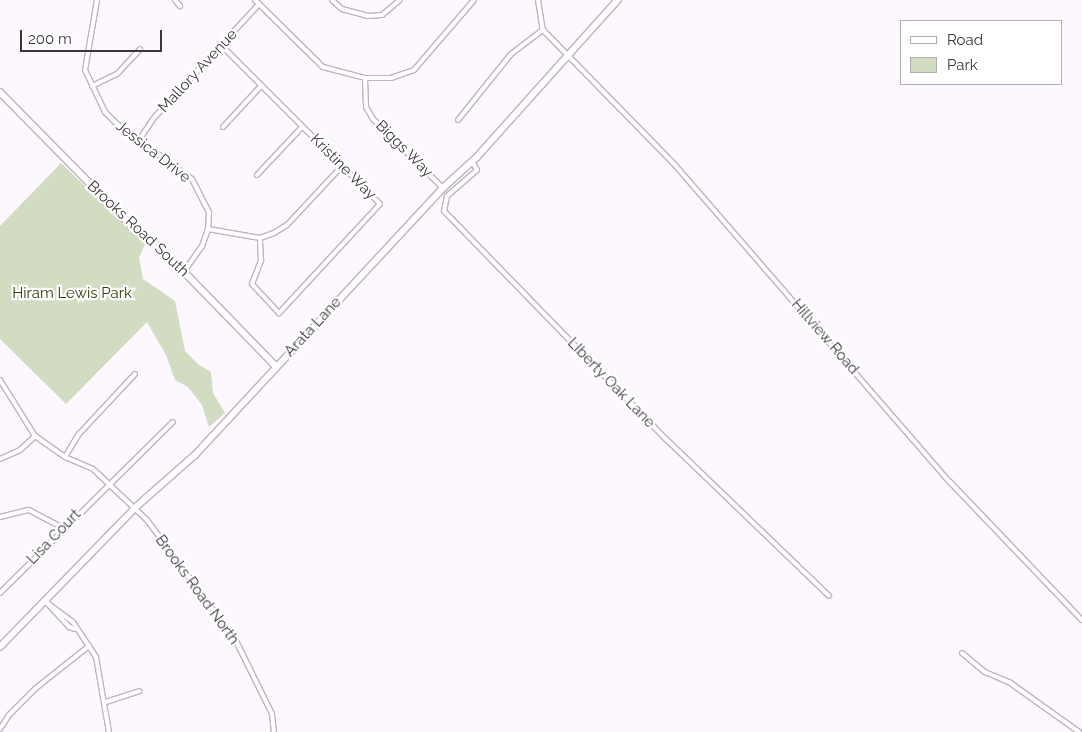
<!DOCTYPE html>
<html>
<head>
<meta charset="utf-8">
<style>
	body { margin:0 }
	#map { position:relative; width:1082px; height:732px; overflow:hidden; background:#fdf7ff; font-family:Raleway,sans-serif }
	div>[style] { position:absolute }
	.green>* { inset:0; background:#d2dcc1 }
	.roads { filter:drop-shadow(1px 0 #c1b2c5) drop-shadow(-1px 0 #c1b2c5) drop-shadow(0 1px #c1b2c5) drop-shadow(0 -1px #c1b2c5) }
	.street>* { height:4px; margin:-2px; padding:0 2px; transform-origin:2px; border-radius:2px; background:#fff }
	.secondary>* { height:5.5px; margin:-2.75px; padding:0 2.75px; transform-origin:2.75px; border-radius:2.75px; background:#fff }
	span { translate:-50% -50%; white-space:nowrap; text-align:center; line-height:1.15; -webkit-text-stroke:4.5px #fff; paint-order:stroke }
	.street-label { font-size:15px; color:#3b353c }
	.park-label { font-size:15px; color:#323f0c }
	.legend { position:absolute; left:900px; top:20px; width:162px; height:65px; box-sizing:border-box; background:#fff; border:1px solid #b1aeb1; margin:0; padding:6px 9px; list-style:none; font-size:15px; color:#3b353c }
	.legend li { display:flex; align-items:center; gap:10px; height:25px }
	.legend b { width:25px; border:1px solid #b1aeb1 }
	.scale { position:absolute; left:20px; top:30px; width:142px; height:22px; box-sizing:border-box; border:2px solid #3b353c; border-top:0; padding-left:6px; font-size:15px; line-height:18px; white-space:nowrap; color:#3b353c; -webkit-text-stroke:4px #fff; paint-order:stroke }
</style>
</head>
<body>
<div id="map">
	<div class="green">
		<div style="clip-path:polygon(61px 163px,145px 244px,139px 258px,143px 279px,175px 301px,185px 351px,199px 365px,211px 372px,213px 393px,225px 413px,209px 427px,202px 405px,188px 387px,175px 380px,166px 355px,147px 322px,66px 404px,0 339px,0 226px)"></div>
	</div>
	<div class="roads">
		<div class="street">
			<div style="left:97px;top:0;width:71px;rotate:99.7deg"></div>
			<div style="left:85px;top:70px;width:47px;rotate:64.5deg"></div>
			<div style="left:105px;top:112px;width:17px;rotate:45deg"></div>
			<div style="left:117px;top:124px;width:93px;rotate:36.3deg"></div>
			<div style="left:192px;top:179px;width:37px;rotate:63deg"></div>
			<div style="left:209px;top:212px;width:17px;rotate:93deg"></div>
			<div style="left:208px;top:229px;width:18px;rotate:109deg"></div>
			<div style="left:202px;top:246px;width:32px;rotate:125deg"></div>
			<div style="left:175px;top:0;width:8px;rotate:50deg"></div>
			<div style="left:255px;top:0;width:95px;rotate:44.6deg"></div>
			<div style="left:323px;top:67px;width:43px;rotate:14.7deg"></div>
			<div style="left:365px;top:78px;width:26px"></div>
			<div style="left:391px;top:78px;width:24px;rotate:-19deg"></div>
			<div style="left:414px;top:70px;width:92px;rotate:-49.4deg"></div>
			<div style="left:332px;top:0;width:13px;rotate:42deg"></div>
			<div style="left:342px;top:9px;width:27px;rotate:15deg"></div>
			<div style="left:368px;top:16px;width:14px;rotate:-4deg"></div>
			<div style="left:382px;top:15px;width:23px;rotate:-40deg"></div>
			<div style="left:538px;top:0;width:30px;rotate:81deg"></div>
			<div style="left:543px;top:30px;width:189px;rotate:45.6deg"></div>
			<div style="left:675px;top:165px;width:420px;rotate:49.1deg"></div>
			<div style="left:950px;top:482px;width:191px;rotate:46.3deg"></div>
			<div style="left:222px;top:46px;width:223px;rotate:45deg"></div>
			<div style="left:380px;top:204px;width:149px;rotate:132.8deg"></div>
			<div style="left:279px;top:313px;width:40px;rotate:-133deg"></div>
			<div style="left:252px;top:284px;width:26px;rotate:-69deg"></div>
			<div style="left:261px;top:260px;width:22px;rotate:-93deg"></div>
			<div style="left:365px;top:78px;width:29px;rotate:88deg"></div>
			<div style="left:366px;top:107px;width:14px;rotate:60deg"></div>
			<div style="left:373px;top:119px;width:98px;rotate:44.6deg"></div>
			<div style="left:92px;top:86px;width:28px;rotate:-26deg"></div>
			<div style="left:117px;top:74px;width:34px;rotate:-47deg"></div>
			<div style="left:458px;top:120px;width:85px;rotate:-51.2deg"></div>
			<div style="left:511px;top:54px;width:40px;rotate:-37deg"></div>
			<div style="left:223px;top:127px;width:56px;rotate:-47.2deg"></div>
			<div style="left:139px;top:140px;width:25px;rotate:-56deg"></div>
			<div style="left:153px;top:119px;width:156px;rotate:-47.3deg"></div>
			<div style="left:472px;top:161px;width:10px;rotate:61deg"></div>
			<div style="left:477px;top:170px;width:40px;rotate:139deg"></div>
			<div style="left:447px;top:196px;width:15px;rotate:101deg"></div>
			<div style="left:444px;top:211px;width:318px;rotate:45.8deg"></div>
			<div style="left:666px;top:439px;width:226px;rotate:43.9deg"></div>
			<div style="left:257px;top:175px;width:66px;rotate:-46.8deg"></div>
			<div style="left:208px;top:229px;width:53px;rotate:9.8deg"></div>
			<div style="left:260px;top:238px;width:15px;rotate:-20deg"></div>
			<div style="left:274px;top:233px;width:15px;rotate:-32deg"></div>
			<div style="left:287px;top:225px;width:81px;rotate:-47deg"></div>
			<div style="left:0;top:380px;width:66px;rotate:58deg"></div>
			<div style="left:35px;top:436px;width:37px;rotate:35deg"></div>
			<div style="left:65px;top:457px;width:30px;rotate:23deg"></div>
			<div style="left:93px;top:469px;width:74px;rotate:43.4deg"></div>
			<div style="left:147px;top:520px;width:150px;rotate:53.7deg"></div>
			<div style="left:236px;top:641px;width:81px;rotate:63.7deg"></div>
			<div style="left:272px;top:714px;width:18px;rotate:84deg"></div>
			<div style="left:65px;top:457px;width:27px;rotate:-59deg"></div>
			<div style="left:79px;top:434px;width:82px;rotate:-47deg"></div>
			<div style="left:0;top:459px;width:22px;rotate:-24deg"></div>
			<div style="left:20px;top:450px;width:21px;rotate:-43deg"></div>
			<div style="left:0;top:517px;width:30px;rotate:-14deg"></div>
			<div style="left:29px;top:510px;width:38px;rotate:28deg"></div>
			<div style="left:0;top:593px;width:243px;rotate:-44.7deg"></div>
			<div style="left:46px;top:602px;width:34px;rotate:37deg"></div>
			<div style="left:73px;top:622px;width:42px;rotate:56.7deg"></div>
			<div style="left:96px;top:657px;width:76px;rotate:80.2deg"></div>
			<div style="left:46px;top:602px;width:34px;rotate:47deg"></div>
			<div style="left:69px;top:627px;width:6px;rotate:18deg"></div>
			<div style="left:962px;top:653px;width:30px;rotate:40deg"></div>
			<div style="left:985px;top:672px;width:26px;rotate:23deg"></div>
			<div style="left:1009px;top:682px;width:86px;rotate:35.5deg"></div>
			<div style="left:106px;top:702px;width:35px;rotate:-18deg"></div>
			<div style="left:0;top:729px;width:17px;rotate:-57deg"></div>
			<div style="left:9px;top:715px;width:38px;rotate:-45deg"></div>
			<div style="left:36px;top:688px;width:68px;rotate:-38.4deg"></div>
		</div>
		<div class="secondary">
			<div style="left:0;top:92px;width:184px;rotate:45.4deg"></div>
			<div style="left:129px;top:223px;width:45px;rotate:38.7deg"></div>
			<div style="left:164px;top:251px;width:161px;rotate:45.8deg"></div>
			<div style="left:0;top:647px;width:195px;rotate:-45.8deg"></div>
			<div style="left:136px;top:507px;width:79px;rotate:-41.4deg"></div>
			<div style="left:195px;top:455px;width:364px;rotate:-47.1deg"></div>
			<div style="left:443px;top:188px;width:45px;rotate:-42.3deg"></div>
			<div style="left:476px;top:158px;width:212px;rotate:-48.1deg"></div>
		</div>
	</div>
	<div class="street-label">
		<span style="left:198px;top:71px;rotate:-47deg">Mallory Avenue</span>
		<span style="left:404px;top:149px;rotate:45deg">Biggs Way</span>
		<span style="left:153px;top:152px;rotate:38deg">Jessica Drive</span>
		<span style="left:343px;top:167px;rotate:45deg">Kristine Way</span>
		<span style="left:138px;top:229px;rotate:43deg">Brooks Road South</span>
		<span style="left:313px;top:327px;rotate:-47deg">Arata Lane</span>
		<span style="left:825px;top:337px;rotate:49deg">Hillview Road</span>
		<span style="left:611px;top:383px;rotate:46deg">LIberty Oak Lane</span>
		<span style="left:54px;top:537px;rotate:-46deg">Lisa Court</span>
		<span style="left:197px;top:590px;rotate:54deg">Brooks Road North</span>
	</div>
	<div class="park-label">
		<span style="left:72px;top:294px">Hiram Lewis Park</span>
	</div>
	<ul class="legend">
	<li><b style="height:6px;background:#fff"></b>Road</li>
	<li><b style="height:14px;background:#d2dcc1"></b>Park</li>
	</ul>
	<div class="scale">200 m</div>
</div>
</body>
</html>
